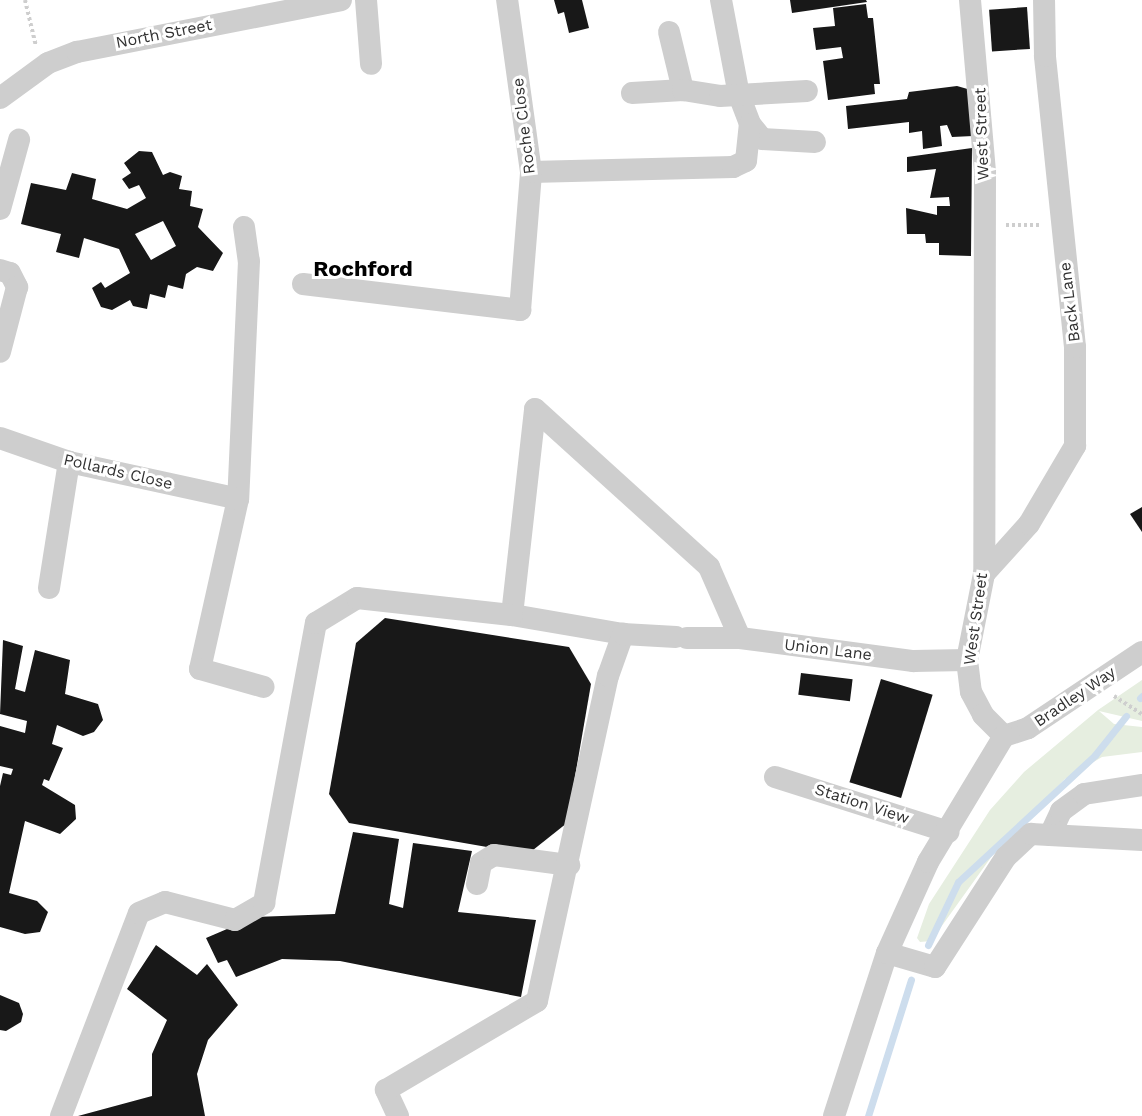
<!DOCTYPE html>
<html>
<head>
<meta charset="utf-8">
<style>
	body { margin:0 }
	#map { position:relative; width:1142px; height:1116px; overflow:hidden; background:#fff; font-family:"Work Sans",sans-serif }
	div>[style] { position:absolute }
	.green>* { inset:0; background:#e6eee0 }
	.stream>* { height:7px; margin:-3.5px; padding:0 3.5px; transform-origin:3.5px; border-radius:3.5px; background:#cddded }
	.building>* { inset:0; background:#181818; transform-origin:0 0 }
	.path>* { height:4px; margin-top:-2px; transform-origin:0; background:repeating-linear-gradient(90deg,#cecece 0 3px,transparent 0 6px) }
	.minor>* { height:22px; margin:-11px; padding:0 11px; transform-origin:11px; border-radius:11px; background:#cecece }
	span { translate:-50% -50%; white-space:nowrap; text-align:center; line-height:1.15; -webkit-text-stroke:6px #fff; paint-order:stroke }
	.street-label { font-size:16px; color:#313131 }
	.district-label { font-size:22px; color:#000; font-weight:700 }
</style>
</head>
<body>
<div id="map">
	<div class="green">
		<div style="clip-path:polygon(1142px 680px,1142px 721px,1099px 711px,1114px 724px,1142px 727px,1142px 752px,1102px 757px,1065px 779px,1002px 842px,931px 941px,920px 942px,917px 938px,929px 904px,990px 810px,1024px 772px,1098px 710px)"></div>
	</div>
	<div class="stream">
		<div style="left:1140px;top:698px;width:3px;rotate:-45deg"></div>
		<div style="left:928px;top:945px;width:70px;rotate:-64.5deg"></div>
		<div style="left:958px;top:882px;width:187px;rotate:-42.8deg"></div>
		<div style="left:1095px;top:755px;width:50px;rotate:-51.5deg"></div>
		<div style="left:868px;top:1116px;width:143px;rotate:-72.5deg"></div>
	</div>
	<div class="building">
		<div style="clip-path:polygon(554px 0,582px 0,589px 28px,569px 33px,564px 12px,558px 14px)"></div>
		<div style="clip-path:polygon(790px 0,866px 0,867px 2px,792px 13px)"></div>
		<div style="clip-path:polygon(866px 4px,868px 18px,873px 18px,880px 84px,874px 84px,875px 94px,828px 100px,823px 61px,843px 58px,841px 47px,816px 50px,813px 28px,835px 26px,833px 8px)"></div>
		<div style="left:1027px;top:7px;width:42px;height:38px;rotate:86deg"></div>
		<div style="clip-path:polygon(957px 86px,971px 90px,973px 136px,952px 137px,947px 125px,940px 126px,942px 146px,923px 149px,922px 131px,909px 133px,909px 122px,848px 129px,846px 106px,907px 99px,909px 92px)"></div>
		<div style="clip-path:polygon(972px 148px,971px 256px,939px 255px,939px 243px,926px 243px,925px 234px,907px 234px,906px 208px,937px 215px,937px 206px,950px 206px,949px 197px,930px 198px,936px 169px,907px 172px,907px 157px)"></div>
		<div style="clip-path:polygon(evenodd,139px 151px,152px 152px,163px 175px,170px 172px,182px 176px,179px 189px,192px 191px,190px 206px,203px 209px,198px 227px,223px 253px,213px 271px,197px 267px,186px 274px,183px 289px,168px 285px,165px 298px,150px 294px,147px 309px,133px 306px,130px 300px,112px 310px,101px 307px,92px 288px,101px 282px,105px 288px,130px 273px,119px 249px,84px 238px,79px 258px,56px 252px,61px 234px,21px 224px,31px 183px,66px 190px,72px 173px,96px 179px,92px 199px,127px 209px,146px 198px,139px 185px,129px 189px,122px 179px,131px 173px,124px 163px,139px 151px,163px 221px,176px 246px,151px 260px,135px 234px,163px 221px)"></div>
		<div style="clip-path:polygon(1142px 507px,1142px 532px,1130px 514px)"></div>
		<div style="clip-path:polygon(385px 618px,569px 647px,591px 684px,567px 823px,528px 854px,349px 823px,329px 794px,356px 643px)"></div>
		<div style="clip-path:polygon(3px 640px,23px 646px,15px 689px,25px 692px,35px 650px,70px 660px,65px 694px,98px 704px,103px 720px,94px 732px,83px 736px,57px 725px,52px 744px,63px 748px,49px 781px,44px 779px,42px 785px,75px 805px,76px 819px,60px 834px,25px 821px,9px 893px,37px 901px,48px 912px,40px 932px,25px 934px,0 927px,0 786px,3px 773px,11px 775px,13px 769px,0 766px,0 726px,25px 733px,27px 721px,0 714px)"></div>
		<div style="left:801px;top:673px;width:52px;height:22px;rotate:7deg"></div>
		<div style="left:881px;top:679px;width:54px;height:108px;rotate:17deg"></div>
		<div style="clip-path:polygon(353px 832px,399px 839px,389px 904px,403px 908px,413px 843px,472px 851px,458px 912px,536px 920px,521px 997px,340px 961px,282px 959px,236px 977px,227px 960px,218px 963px,206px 938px,255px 917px,335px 914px)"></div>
		<div style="clip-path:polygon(156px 945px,197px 975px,207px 964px,238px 1005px,208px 1040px,197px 1074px,205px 1116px,78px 1116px,152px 1096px,152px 1054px,167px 1020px,127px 989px)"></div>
		<div style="clip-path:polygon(0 995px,19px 1003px,23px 1014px,21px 1022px,6px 1031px,0 1030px)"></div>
	</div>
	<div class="path">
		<div style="left:25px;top:0;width:47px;rotate:76.6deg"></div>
		<div style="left:1006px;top:225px;width:35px"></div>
		<div style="left:1114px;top:696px;width:33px;rotate:33deg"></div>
	</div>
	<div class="minor">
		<div style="left:366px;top:0;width:64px;rotate:85.5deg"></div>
		<div style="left:721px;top:0;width:97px;rotate:79.3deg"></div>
		<div style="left:739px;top:95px;width:31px;rotate:69deg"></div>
		<div style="left:750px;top:124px;width:19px;rotate:51deg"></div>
		<div style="left:762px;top:139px;width:53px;rotate:3.2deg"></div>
		<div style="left:970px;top:0;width:173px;rotate:85deg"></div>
		<div style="left:985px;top:172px;width:402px;rotate:90.1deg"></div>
		<div style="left:984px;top:574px;width:88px;rotate:101.2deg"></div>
		<div style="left:967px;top:660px;width:32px;rotate:83deg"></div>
		<div style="left:971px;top:692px;width:26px;rotate:62deg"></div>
		<div style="left:983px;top:715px;width:30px;rotate:45deg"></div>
		<div style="left:669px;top:32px;width:60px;rotate:76.4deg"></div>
		<div style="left:632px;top:93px;width:51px;rotate:-3.4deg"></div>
		<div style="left:683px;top:90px;width:37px;rotate:9deg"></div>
		<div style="left:720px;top:96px;width:87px;rotate:-3.3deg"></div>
		<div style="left:0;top:98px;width:59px;rotate:-36.1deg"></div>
		<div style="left:48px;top:63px;width:31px;rotate:-21deg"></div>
		<div style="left:77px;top:52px;width:269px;rotate:-11.1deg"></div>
		<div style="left:531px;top:172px;width:202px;rotate:-1.4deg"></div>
		<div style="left:733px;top:167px;width:14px;rotate:-25deg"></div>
		<div style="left:746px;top:161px;width:37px;rotate:-84deg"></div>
		<div style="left:0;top:209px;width:72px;rotate:-74.6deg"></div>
		<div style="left:244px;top:227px;width:34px;rotate:82deg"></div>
		<div style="left:249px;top:261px;width:238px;rotate:92.6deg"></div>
		<div style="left:238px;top:499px;width:174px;rotate:102.6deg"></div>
		<div style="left:200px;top:669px;width:66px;rotate:15.7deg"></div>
		<div style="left:0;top:270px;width:10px;rotate:17deg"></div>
		<div style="left:10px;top:273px;width:16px;rotate:63deg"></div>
		<div style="left:17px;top:287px;width:67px;rotate:104.7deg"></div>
		<div style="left:303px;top:284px;width:219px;rotate:6.8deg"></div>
		<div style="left:520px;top:310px;width:138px;rotate:-85.4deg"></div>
		<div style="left:531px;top:172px;width:174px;rotate:-97.9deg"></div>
		<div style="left:0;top:438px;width:73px;rotate:19.2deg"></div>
		<div style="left:69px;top:462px;width:173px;rotate:12.3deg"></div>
		<div style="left:984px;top:574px;width:67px;rotate:-48deg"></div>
		<div style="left:1029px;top:524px;width:91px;rotate:-59.5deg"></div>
		<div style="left:1075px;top:446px;width:99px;rotate:-90deg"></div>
		<div style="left:1075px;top:347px;width:293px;rotate:-95.9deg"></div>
		<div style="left:1045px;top:56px;width:56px;rotate:-91deg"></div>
		<div style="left:49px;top:588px;width:128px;rotate:-81deg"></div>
		<div style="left:623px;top:634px;width:113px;rotate:-170.3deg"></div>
		<div style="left:512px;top:615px;width:207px;rotate:-83.6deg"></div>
		<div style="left:535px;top:409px;width:235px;rotate:42.2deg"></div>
		<div style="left:709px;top:567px;width:77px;rotate:66.4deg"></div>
		<div style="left:740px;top:638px;width:175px;rotate:7.6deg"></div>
		<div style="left:913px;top:661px;width:54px;rotate:-1.1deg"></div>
		<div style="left:687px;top:638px;width:53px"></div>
		<div style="left:1004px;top:736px;width:25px;rotate:-18deg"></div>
		<div style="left:1028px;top:728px;width:137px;rotate:-33.7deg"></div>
		<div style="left:775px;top:777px;width:182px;rotate:17.6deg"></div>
		<div style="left:1050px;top:835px;width:26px;rotate:-65deg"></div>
		<div style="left:1061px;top:811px;width:29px;rotate:-36deg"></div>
		<div style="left:1084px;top:794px;width:59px;rotate:-8.8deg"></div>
		<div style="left:477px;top:884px;width:21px;rotate:-79deg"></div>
		<div style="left:481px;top:863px;width:15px;rotate:-32deg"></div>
		<div style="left:494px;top:855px;width:76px;rotate:7.6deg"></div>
		<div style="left:887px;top:953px;width:50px;rotate:16.3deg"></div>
		<div style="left:935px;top:967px;width:131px;rotate:-57.2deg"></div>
		<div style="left:1006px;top:857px;width:34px;rotate:-43deg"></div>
		<div style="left:1031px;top:834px;width:111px;rotate:3.1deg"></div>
		<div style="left:61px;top:1116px;width:217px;rotate:-69deg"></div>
		<div style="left:139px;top:913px;width:28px;rotate:-23deg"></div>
		<div style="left:165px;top:902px;width:72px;rotate:14.4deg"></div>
		<div style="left:235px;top:920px;width:34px;rotate:-30deg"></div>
		<div style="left:264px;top:903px;width:285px;rotate:-79.5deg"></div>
		<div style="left:316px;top:623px;width:48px;rotate:-31.4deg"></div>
		<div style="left:357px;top:598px;width:156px;rotate:6.3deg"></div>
		<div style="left:398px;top:1116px;width:29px;rotate:-115deg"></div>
		<div style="left:386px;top:1090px;width:175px;rotate:-30.5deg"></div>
		<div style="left:537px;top:1001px;width:333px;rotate:-77.7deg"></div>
		<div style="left:608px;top:676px;width:45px;rotate:-70.3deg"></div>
		<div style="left:623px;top:634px;width:53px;rotate:3.2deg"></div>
		<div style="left:834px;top:1116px;width:171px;rotate:-72deg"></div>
		<div style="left:887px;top:953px;width:100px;rotate:-65.7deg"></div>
		<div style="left:928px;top:862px;width:147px;rotate:-58.9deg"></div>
	</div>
	<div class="street-label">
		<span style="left:164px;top:34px;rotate:-11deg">North Street</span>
		<span style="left:524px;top:126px;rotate:-97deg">Roche Close</span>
		<span style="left:982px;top:134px;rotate:-92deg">West Street</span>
		<span style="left:1070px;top:302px;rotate:-97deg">Back Lane</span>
		<span style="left:118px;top:472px;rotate:13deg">Pollards Close</span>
		<span style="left:976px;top:619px;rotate:-82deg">West Street</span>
		<span style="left:828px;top:650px;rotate:7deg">Union Lane</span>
		<span style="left:1075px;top:697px;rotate:-34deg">Bradley Way</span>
		<span style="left:862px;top:804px;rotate:18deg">Station View</span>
	</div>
	<div class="district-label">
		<span style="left:363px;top:269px">Rochford</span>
	</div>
</div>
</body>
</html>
